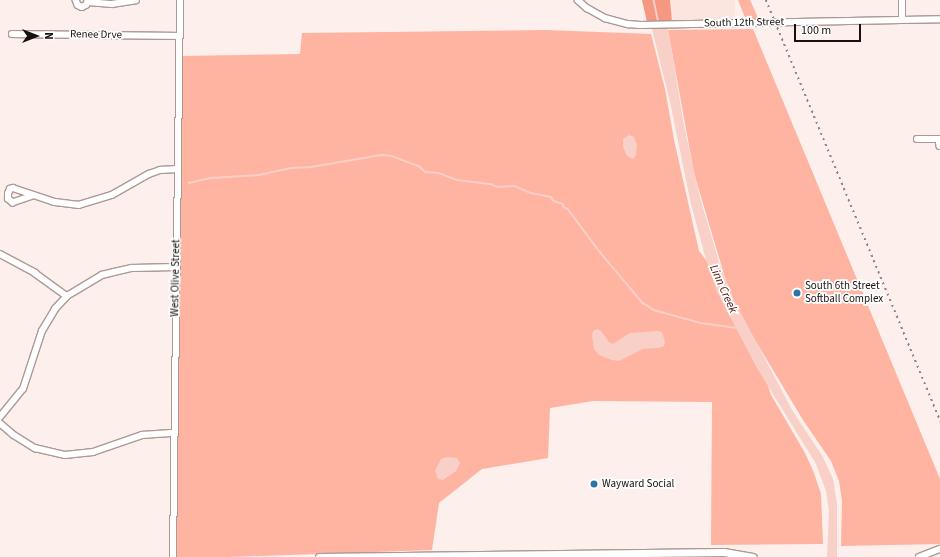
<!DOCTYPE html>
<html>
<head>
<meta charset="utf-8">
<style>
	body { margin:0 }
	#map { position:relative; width:940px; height:557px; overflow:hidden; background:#fcefec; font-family:"Source Sans 3",sans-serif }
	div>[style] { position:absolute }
	.built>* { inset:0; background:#fce4df; transform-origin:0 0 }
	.green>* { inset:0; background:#ffb3a1 }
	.forest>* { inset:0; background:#f69782 }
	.water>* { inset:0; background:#f8d0c7 }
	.stream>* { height:1.5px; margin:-0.75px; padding:0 0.75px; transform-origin:0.75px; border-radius:0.75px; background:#f8d0c7 }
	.roads { filter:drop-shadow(1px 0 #ad9994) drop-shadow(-1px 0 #ad9994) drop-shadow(0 1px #ad9994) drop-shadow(0 -1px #ad9994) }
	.minor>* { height:5.5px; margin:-2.75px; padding:0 2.75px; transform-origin:2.75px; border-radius:2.75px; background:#fff }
	.major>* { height:7px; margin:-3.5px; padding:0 3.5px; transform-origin:3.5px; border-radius:3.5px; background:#fff }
	.rail>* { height:1.5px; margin-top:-0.75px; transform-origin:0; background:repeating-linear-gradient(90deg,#8e8482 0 2px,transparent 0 6px) }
	.dots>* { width:11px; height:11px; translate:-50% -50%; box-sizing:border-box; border:2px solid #fff; border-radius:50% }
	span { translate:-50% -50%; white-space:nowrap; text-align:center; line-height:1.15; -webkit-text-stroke:3.5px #fff; paint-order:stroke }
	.street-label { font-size:11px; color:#17100e }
	.poi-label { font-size:11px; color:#17100e }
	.left { translate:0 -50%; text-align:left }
	.water-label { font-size:12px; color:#4d1308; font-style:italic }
	.north { position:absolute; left:16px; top:16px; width:40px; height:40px; -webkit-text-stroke:3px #fff; paint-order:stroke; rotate:90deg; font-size:11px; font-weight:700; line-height:16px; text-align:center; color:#17100e }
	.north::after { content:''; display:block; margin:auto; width:14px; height:18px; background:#17100e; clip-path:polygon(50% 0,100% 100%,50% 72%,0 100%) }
	.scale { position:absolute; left:794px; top:24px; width:67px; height:18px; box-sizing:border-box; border:2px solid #17100e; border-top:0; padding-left:5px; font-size:12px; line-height:14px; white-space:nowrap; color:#17100e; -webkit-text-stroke:3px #fff; paint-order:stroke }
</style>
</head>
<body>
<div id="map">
	<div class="built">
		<div style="left:670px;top:0;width:65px;height:22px"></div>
	</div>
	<div class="green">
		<div style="clip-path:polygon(738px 0,750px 0,759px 20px,746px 20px)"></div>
		<div style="clip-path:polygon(753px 29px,940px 479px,940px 544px,841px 546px,842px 501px,839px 481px,831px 461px,803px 420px,752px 335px,771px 395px,805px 453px,814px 473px,821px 494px,823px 544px,711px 545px,712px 402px,593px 401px,550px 408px,548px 458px,482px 469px,439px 503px,432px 550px,229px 557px,173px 557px,179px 56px,300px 54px,302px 33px,546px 30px,651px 34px,665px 89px,674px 140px,699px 251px,728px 288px,694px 173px,668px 30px)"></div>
	</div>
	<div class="forest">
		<div style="clip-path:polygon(642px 0,670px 0,672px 22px,647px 22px)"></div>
	</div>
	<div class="water">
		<div style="clip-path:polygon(652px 29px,668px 29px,684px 126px,700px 198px,719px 262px,734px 300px,772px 372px,792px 410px,823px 457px,833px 479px,837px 503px,837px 557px,827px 557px,829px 511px,826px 491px,816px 464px,757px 368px,717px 292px,705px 256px,691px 204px,670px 102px)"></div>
		<div style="clip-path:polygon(629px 135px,634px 137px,637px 145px,636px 155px,633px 159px,627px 156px,623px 147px,623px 139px)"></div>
		<div style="clip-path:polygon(597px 329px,601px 331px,609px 342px,613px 344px,630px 333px,658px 331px,662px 332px,665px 342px,664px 346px,659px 348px,643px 349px,619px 361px,612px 360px,599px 355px,594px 349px,592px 336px,593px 331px)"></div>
		<div style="clip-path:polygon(446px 457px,457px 458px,460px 463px,456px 471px,443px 480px,438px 479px,435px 471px,441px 459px)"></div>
	</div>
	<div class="stream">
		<div style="left:654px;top:0;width:24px;rotate:78deg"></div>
		<div style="left:189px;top:183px;width:23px;rotate:-13deg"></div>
		<div style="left:211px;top:178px;width:48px;rotate:-3.6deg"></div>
		<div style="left:259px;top:175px;width:34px;rotate:-12deg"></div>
		<div style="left:292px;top:168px;width:19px;rotate:-3deg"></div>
		<div style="left:311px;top:167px;width:71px;rotate:-9.7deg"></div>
		<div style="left:381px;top:155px;width:11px;rotate:5deg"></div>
		<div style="left:392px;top:156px;width:30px;rotate:21deg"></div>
		<div style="left:420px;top:167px;width:8px;rotate:40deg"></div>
		<div style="left:426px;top:172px;width:13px;rotate:4deg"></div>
		<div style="left:439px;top:173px;width:19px;rotate:21deg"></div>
		<div style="left:457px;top:180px;width:34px;rotate:7deg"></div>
		<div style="left:491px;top:184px;width:8px;rotate:23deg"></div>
		<div style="left:498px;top:187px;width:17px;rotate:-3deg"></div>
		<div style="left:515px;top:186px;width:17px;rotate:24deg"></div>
		<div style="left:531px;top:193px;width:20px;rotate:11deg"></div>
		<div style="left:551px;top:197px;width:5px;rotate:53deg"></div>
		<div style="left:554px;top:201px;width:9px;rotate:18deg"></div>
		<div style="left:563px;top:204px;width:3px;rotate:72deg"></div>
		<div style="left:564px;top:207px;width:4px;rotate:27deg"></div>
		<div style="left:568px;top:209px;width:54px;rotate:53.3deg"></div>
		<div style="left:600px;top:252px;width:67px;rotate:49.9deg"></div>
		<div style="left:643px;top:303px;width:13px;rotate:32deg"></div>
		<div style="left:654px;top:310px;width:49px;rotate:15.5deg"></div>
		<div style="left:701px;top:323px;width:34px;rotate:8deg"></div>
	</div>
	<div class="roads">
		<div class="minor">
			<div style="left:76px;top:0;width:5px;rotate:68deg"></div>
			<div style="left:78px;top:5px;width:4px;rotate:27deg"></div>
			<div style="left:82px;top:7px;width:4px;rotate:-27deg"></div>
			<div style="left:86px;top:5px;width:5px;rotate:-68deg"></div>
			<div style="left:578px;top:0;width:12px;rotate:42deg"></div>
			<div style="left:587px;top:8px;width:21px;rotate:29deg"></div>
			<div style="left:605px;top:18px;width:24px;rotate:15deg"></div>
			<div style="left:628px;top:24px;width:12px;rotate:5deg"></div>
			<div style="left:640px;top:25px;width:300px;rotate:-1.1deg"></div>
			<div style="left:88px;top:2px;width:24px;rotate:5deg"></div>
			<div style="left:112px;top:4px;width:24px;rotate:-9deg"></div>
			<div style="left:902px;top:20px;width:20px;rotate:-90deg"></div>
			<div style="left:12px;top:34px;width:167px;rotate:0.7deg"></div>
			<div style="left:917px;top:139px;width:23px"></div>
			<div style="left:939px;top:139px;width:7px;rotate:82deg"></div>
			<div style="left:33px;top:196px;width:21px;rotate:161deg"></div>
			<div style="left:13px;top:203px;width:6px;rotate:-141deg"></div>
			<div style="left:8px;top:199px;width:5px;rotate:-90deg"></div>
			<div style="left:8px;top:194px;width:5px;rotate:-68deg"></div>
			<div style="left:10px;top:189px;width:3px;rotate:-18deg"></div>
			<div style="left:13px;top:188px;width:44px;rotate:18.4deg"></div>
			<div style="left:55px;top:202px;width:24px;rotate:7deg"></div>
			<div style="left:79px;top:205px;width:34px;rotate:-17deg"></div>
			<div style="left:112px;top:195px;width:43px;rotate:-29.6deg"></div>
			<div style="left:149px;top:174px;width:12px;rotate:-20deg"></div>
			<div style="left:160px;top:170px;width:18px;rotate:-3deg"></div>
			<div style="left:0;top:254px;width:40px;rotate:28deg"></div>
			<div style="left:35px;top:273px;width:39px;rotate:36deg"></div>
			<div style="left:0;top:417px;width:36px;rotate:-51deg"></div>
			<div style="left:23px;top:389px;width:61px;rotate:-71.9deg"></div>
			<div style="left:42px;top:331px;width:26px;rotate:-59deg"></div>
			<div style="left:55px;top:309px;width:18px;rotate:-47deg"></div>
			<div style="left:67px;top:296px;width:41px;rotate:-31deg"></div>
			<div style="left:102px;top:275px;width:12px;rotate:-14deg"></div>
			<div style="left:114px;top:272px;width:18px;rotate:-13deg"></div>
			<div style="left:132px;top:268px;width:44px;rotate:-1.3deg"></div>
			<div style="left:0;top:423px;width:18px;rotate:41deg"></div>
			<div style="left:14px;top:435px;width:25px;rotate:32deg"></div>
			<div style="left:35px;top:448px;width:31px;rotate:13deg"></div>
			<div style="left:65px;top:455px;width:28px;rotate:-6deg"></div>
			<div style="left:93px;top:452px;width:52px;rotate:-19.1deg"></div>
			<div style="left:142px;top:435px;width:32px;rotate:-4deg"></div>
			<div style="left:173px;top:557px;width:557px;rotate:-89.28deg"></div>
			<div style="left:919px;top:557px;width:22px;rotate:-21deg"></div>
		</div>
		<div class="major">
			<div style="left:319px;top:557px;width:405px;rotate:-0.7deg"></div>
			<div style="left:724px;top:552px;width:29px;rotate:10deg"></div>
		</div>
	</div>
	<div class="rail">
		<div style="left:766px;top:0;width:456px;rotate:67.5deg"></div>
	</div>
	<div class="dots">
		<div style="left:797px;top:293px;background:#2c75a9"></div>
		<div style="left:594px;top:484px;background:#2c75a9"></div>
	</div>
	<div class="street-label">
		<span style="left:744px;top:23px;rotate:-1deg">South 12th Street</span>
		<span style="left:96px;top:35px;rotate:1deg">Renee Drve</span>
		<span style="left:176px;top:278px;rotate:-89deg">West Olive Street</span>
	</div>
	<div class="poi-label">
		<span class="left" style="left:805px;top:293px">South 6th Street<br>Softball Complex</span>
		<span class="left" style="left:602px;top:484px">Wayward Social</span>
	</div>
	<div class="water-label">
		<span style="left:723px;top:289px;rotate:66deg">Linn Creek</span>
	</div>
	<div class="north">N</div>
	<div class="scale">100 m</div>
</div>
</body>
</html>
